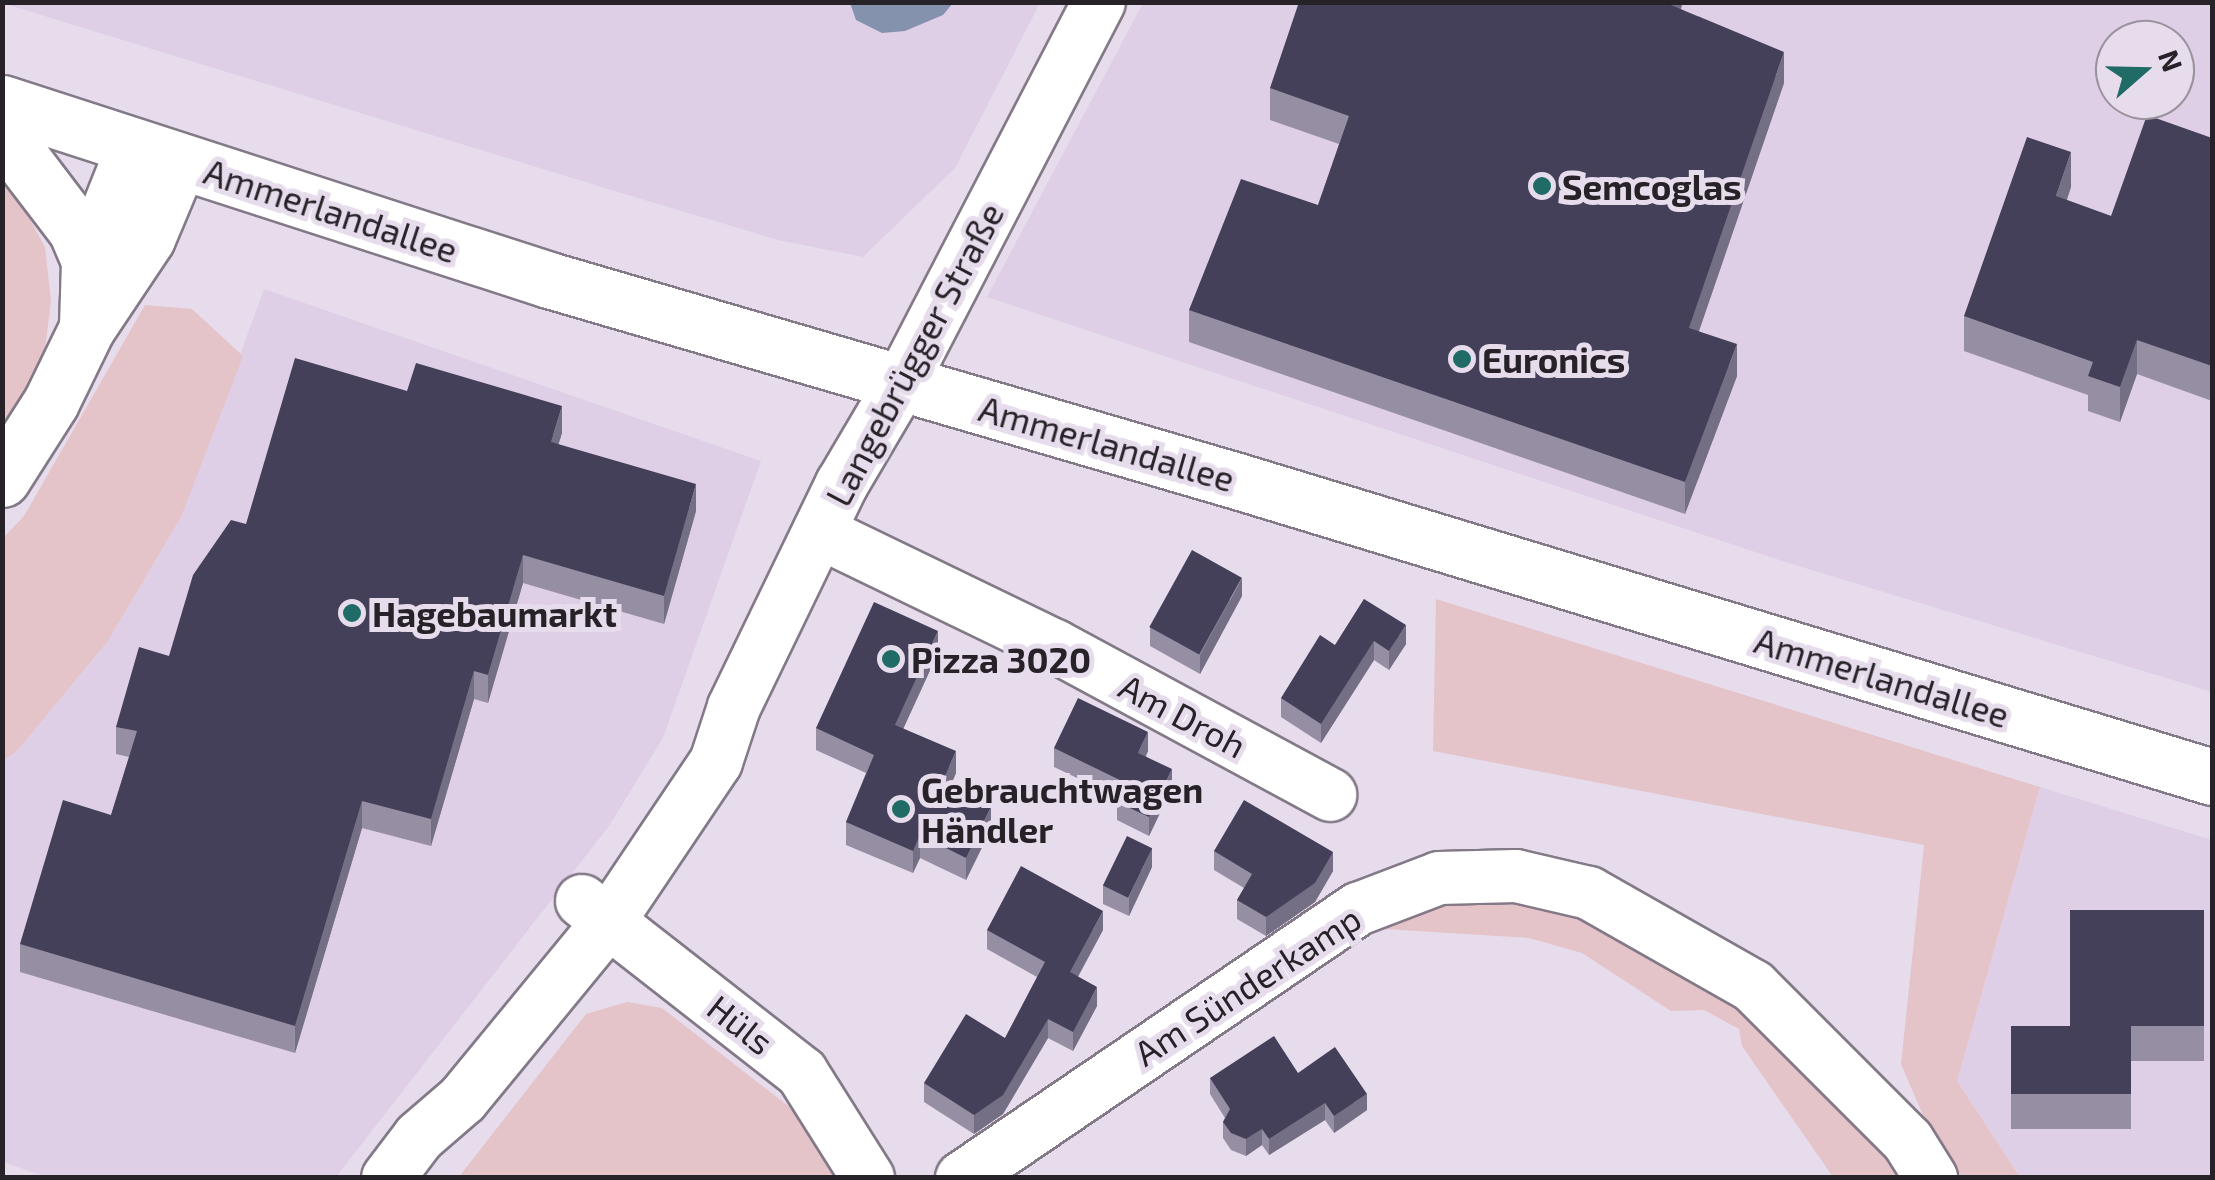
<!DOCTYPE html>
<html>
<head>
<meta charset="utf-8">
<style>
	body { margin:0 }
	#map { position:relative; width:2215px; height:1180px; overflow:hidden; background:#e7dcec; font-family:"Exo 2",sans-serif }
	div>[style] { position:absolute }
	.built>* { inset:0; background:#dfcfe6 }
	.green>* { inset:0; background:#e4c3c9 }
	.water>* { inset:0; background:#8592ae }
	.roads { filter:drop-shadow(2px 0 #837987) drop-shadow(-2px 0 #837987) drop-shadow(0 2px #837987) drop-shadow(0 -2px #837987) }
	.minor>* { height:52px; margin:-26px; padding:0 26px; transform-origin:26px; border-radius:26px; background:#fff }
	.major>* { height:55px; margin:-27.5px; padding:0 27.5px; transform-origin:27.5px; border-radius:27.5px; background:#fff }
	.highway>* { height:55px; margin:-27.5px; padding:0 27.5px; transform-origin:27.5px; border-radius:27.5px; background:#fff }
	.wall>* { inset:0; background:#968ea3 }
	.shaded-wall>* { inset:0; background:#756f86 }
	.building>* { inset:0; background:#44405a; transform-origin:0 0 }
	.dots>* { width:28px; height:28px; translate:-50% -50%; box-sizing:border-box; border:5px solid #e7dcec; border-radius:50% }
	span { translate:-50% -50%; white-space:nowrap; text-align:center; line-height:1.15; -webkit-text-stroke:10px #e7dcec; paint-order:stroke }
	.poi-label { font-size:35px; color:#262227; font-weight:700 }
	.left { translate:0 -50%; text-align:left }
	.street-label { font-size:35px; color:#262227 }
	.frame { position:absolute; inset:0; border:5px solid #262227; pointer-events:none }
	.north { position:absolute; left:2095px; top:20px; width:100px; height:100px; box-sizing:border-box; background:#e7dcec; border:2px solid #9a929d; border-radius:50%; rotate:70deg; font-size:28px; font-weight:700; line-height:40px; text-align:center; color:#262227 }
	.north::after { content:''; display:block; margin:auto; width:35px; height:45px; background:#206b66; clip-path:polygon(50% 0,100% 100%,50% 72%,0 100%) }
</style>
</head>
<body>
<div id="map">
	<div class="built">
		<div style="clip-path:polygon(2px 3px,1040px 3px,955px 168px,863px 257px,778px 240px,621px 193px)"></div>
		<div style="clip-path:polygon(evenodd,1143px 3px,2212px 3px,2212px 692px,1782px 561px,987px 297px,1143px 3px,2115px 40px,2175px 40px,2175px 100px,2115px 100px,2115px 40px)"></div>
		<div style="clip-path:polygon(264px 289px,761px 461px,663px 738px,609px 826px,336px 1177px,46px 1177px,3px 1162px,2px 761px,17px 751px,108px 641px,181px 517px)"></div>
		<div style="clip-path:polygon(2040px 787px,2212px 840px,2212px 1177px,2020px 1177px,1957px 1081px)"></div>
	</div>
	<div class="green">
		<div style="clip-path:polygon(3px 185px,14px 190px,45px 247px,51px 301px,42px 373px,3px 431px)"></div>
		<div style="clip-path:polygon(145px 305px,192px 309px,243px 356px,181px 517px,108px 641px,17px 751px,3px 761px,3px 538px,24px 516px)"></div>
		<div style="clip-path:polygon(1436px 599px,2040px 787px,1957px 1081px,2020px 1177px,1958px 1177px,1926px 1122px,1901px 1064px,1924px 845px,1433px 751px)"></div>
		<div style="clip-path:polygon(1507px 894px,1597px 920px,1721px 985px,1877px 1142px,1900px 1177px,1833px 1177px,1742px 1046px,1739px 1029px,1704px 1010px,1671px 1011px,1582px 953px,1529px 938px,1384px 929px,1442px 900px)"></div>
		<div style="clip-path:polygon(627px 1002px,662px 1008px,796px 1112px,841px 1178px,458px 1178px,586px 1014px)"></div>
	</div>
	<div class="water">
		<div style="clip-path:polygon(850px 3px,850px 2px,953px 3px,943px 15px,905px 31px,882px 33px,856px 20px)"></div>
	</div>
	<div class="roads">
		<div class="minor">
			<div style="left:819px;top:532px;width:262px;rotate:25.8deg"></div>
			<div style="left:1055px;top:646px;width:313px;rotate:28.4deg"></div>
			<div style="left:582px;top:901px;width:279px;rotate:38deg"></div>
			<div style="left:802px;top:1073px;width:124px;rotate:57.8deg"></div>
			<div style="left:388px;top:1178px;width:51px;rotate:-52.9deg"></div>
			<div style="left:419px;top:1137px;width:58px;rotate:-40.8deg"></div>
			<div style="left:463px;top:1099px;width:230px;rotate:-50.6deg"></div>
			<div style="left:609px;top:921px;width:192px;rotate:-56.1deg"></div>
			<div style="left:716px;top:762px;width:58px;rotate:-71.9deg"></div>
			<div style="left:734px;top:707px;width:248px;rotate:-64.2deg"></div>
			<div style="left:842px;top:484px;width:116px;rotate:-59.5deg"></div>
			<div style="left:901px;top:384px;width:430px;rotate:-62.6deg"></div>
			<div style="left:962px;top:1178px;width:479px;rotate:-34.2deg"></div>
			<div style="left:1358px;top:909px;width:87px;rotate:-20.9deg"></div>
			<div style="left:1439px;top:878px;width:77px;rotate:-1.5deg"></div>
			<div style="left:1516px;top:876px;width:75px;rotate:13.1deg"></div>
			<div style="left:1589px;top:893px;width:189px;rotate:29.6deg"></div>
			<div style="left:1753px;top:986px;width:219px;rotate:45deg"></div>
			<div style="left:1908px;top:1141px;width:44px;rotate:58.1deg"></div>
		</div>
		<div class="major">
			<div style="left:2px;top:103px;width:575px;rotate:17.93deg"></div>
			<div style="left:549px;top:280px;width:714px;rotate:16.28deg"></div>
			<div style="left:1234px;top:480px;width:1022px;rotate:16.89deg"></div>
		</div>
		<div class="highway">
			<div style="left:2px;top:117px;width:47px;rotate:64.5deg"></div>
			<div style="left:22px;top:159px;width:89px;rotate:52.7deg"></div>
			<div style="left:76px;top:230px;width:33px;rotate:67deg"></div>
			<div style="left:87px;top:325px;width:65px;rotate:-88.2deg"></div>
			<div style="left:89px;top:260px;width:122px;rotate:-68.3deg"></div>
			<div style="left:2px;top:479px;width:91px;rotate:-57.5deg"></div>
			<div style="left:51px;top:402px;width:82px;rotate:-64.1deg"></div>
			<div style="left:87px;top:328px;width:108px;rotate:-56.3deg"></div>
			<div style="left:147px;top:238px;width:82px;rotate:-67.2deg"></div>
		</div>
	</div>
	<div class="wall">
		<div style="clip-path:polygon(1683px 2px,1681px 9px,1784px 83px,1699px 331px,1737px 376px,1685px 514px,1189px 342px,1189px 310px,1318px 205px,1339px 144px,1270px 120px,1270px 88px)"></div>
		<div style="clip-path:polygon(2212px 138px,2212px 401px,2137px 374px,2120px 422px,2088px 411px,2088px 395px,1964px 351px,1964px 316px,2071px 187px,2067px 200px,2111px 216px)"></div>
		<div style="clip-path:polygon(562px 433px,558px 444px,696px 511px,664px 624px,523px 583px,488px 703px,474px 699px,431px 846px,362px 828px,295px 1053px,20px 972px,20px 944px,111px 815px,129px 757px,116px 754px,116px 727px,169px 656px,246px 524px)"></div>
		<div style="clip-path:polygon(1242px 596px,1200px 674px,1150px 646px,1150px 627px)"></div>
		<div style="clip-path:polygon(1364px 599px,1406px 644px,1389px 670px,1374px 660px,1321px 743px,1281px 717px,1281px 698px,1335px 645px)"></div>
		<div style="clip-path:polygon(938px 653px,903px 728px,956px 773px,950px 787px,991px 829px,966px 880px,920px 858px,913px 873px,846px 845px,846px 822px,866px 773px,816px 750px,816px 728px)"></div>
		<div style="clip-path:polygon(1054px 748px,1148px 751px,1146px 756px,1172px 788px,1149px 836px,1117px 820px,1117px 802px,1119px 798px,1054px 767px)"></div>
		<div style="clip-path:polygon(1214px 851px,1333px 871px,1315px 902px,1266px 936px,1237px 919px,1237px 900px,1244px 888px,1214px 870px)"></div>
		<div style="clip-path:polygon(1152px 867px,1129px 916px,1103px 904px,1103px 885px)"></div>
		<div style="clip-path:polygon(2204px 910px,2204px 1061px,2131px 1061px,2131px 1129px,2011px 1129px,2011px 1026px,2070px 1026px)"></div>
		<div style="clip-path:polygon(987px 930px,1103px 930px,1078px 977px,1097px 1006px,1073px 1051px,1048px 1038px,1003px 1114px,974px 1134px,924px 1102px,924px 1083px,1005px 1038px,1037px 977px,987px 949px)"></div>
		<div style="clip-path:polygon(1298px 1073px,1367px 1110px,1334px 1133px,1325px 1120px,1269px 1155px,1262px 1145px,1246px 1156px,1231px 1150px,1223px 1138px,1223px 1122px,1225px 1118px,1210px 1094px,1210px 1078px)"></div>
	</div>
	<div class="shaded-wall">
		<div style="clip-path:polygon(1672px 2px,1683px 2px,1671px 36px)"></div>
		<div style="clip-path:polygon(1784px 52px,1784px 83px,1689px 360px,1689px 328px)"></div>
		<div style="clip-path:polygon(2071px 152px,2071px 187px,2056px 231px,2056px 196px)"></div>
		<div style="clip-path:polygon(2137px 340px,2137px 374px,2120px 422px,2120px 387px)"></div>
		<div style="clip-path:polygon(1737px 344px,1737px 376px,1685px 514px,1685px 482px)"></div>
		<div style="clip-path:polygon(562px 406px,562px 433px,551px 469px,551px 442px)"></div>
		<div style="clip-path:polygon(696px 484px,696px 511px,664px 624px,664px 596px)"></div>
		<div style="clip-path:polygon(523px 555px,523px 583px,488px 703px,488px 675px)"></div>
		<div style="clip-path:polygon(1242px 578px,1242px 596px,1200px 674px,1200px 655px)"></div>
		<div style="clip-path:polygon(1406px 625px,1406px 644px,1389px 670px,1389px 651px)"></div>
		<div style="clip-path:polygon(938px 631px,938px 653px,895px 747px,895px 725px)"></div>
		<div style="clip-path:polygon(1374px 641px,1374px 660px,1321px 743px,1321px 724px)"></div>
		<div style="clip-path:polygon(474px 671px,474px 699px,431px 846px,431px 819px)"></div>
		<div style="clip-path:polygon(1148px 732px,1148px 751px,1138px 772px,1138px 753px)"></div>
		<div style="clip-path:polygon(956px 751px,956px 773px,942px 805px,942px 783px)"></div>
		<div style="clip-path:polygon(1172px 769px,1172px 788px,1149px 836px,1149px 817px)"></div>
		<div style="clip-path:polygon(362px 801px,362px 828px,295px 1053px,295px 1026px)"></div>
		<div style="clip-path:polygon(991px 807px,991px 829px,966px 880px,966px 858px)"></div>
		<div style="clip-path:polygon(920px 835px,920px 858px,913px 873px,913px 851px)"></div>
		<div style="clip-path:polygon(1152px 848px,1152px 867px,1129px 916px,1129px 897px)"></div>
		<div style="clip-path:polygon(1333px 852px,1333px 871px,1315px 902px,1266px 936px,1266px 917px)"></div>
		<div style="clip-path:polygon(1103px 911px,1103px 930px,1070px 991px,1070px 972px)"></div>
		<div style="clip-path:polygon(1097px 987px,1097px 1006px,1073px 1051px,1073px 1032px)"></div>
		<div style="clip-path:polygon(1048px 1019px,1048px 1038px,1003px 1114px,974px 1134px,974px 1115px)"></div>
		<div style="clip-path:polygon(1367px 1094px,1367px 1110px,1334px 1133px,1334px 1116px)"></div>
		<div style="clip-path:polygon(1325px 1103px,1325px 1120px,1269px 1155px,1269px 1139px)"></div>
		<div style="clip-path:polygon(1262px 1129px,1262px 1145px,1246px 1156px,1246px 1139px)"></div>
	</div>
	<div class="building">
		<div style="clip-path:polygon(1299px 2px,1672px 2px,1671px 5px,1784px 52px,1689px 328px,1737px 344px,1685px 482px,1189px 310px,1241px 179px,1318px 205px,1349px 116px,1270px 88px)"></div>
		<div style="clip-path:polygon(2147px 115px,2212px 138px,2212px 366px,2137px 340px,2120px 387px,2088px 376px,2093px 362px,1964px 316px,2027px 137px,2071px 152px,2056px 196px,2111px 216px)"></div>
		<div style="clip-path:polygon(295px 358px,407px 391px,416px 363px,562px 406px,551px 442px,696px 484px,664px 596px,523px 555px,488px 675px,474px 671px,431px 819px,362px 801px,295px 1026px,20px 944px,63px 800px,111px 815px,137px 731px,116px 727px,139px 647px,169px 656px,193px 575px,231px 520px,246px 524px)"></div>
		<div style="left:1192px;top:550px;width:57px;height:88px;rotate:29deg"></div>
		<div style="clip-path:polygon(1364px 599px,1406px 625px,1389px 651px,1374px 641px,1321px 724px,1281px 698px,1320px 635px,1335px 645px)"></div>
		<div style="clip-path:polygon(874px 602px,938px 631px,895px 725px,956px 751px,942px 783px,991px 807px,966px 858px,920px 835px,913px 851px,846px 822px,874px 755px,816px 728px)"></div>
		<div style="clip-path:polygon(1078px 698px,1148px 732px,1138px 753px,1172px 769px,1149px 817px,1117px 802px,1126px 783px,1054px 748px)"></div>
		<div style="clip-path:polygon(1244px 800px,1333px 852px,1315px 883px,1266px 917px,1237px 900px,1252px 874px,1214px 851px)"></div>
		<div style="left:1127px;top:836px;width:28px;height:55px;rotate:26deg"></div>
		<div style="clip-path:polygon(1021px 866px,1103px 911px,1070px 972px,1097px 987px,1073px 1032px,1048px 1019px,1003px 1095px,974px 1115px,924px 1083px,966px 1014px,1005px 1038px,1045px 962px,987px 930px)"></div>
		<div style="clip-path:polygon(2070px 910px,2204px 910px,2204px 1026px,2131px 1026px,2131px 1094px,2011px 1094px,2011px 1026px,2070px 1026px)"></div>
		<div style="clip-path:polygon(1274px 1036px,1298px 1073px,1335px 1047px,1367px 1094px,1334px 1116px,1325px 1103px,1269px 1139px,1262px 1129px,1246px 1139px,1231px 1133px,1223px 1122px,1230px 1109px,1210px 1078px)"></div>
	</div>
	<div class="dots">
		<div style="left:1542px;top:186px;background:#206b66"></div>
		<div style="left:1462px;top:359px;background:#206b66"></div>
		<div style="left:352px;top:613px;background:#206b66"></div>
		<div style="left:891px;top:659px;background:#206b66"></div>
		<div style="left:901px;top:809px;background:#206b66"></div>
	</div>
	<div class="poi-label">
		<span class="left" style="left:1562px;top:186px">Semcoglas</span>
		<span class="left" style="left:1482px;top:359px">Euronics</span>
		<span class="left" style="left:372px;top:613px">Hagebaumarkt</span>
		<span class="left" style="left:911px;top:659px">Pizza 3020</span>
		<span class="left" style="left:921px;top:809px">Gebrauchtwagen<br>Händler</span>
	</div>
	<div class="street-label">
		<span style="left:331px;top:210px;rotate:18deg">Ammerlandallee</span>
		<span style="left:914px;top:354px;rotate:-62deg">Langebrügger Straße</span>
		<span style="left:1107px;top:443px;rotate:16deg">Ammerlandallee</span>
		<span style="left:1882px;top:677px;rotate:17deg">Ammerlandallee</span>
		<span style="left:1183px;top:715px;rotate:28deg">Am Droh</span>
		<span style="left:1247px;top:985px;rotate:-33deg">Am Sünderkamp</span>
		<span style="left:741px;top:1024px;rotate:38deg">Hüls</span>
	</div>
	<div class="frame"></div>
	<div class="north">N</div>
</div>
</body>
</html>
